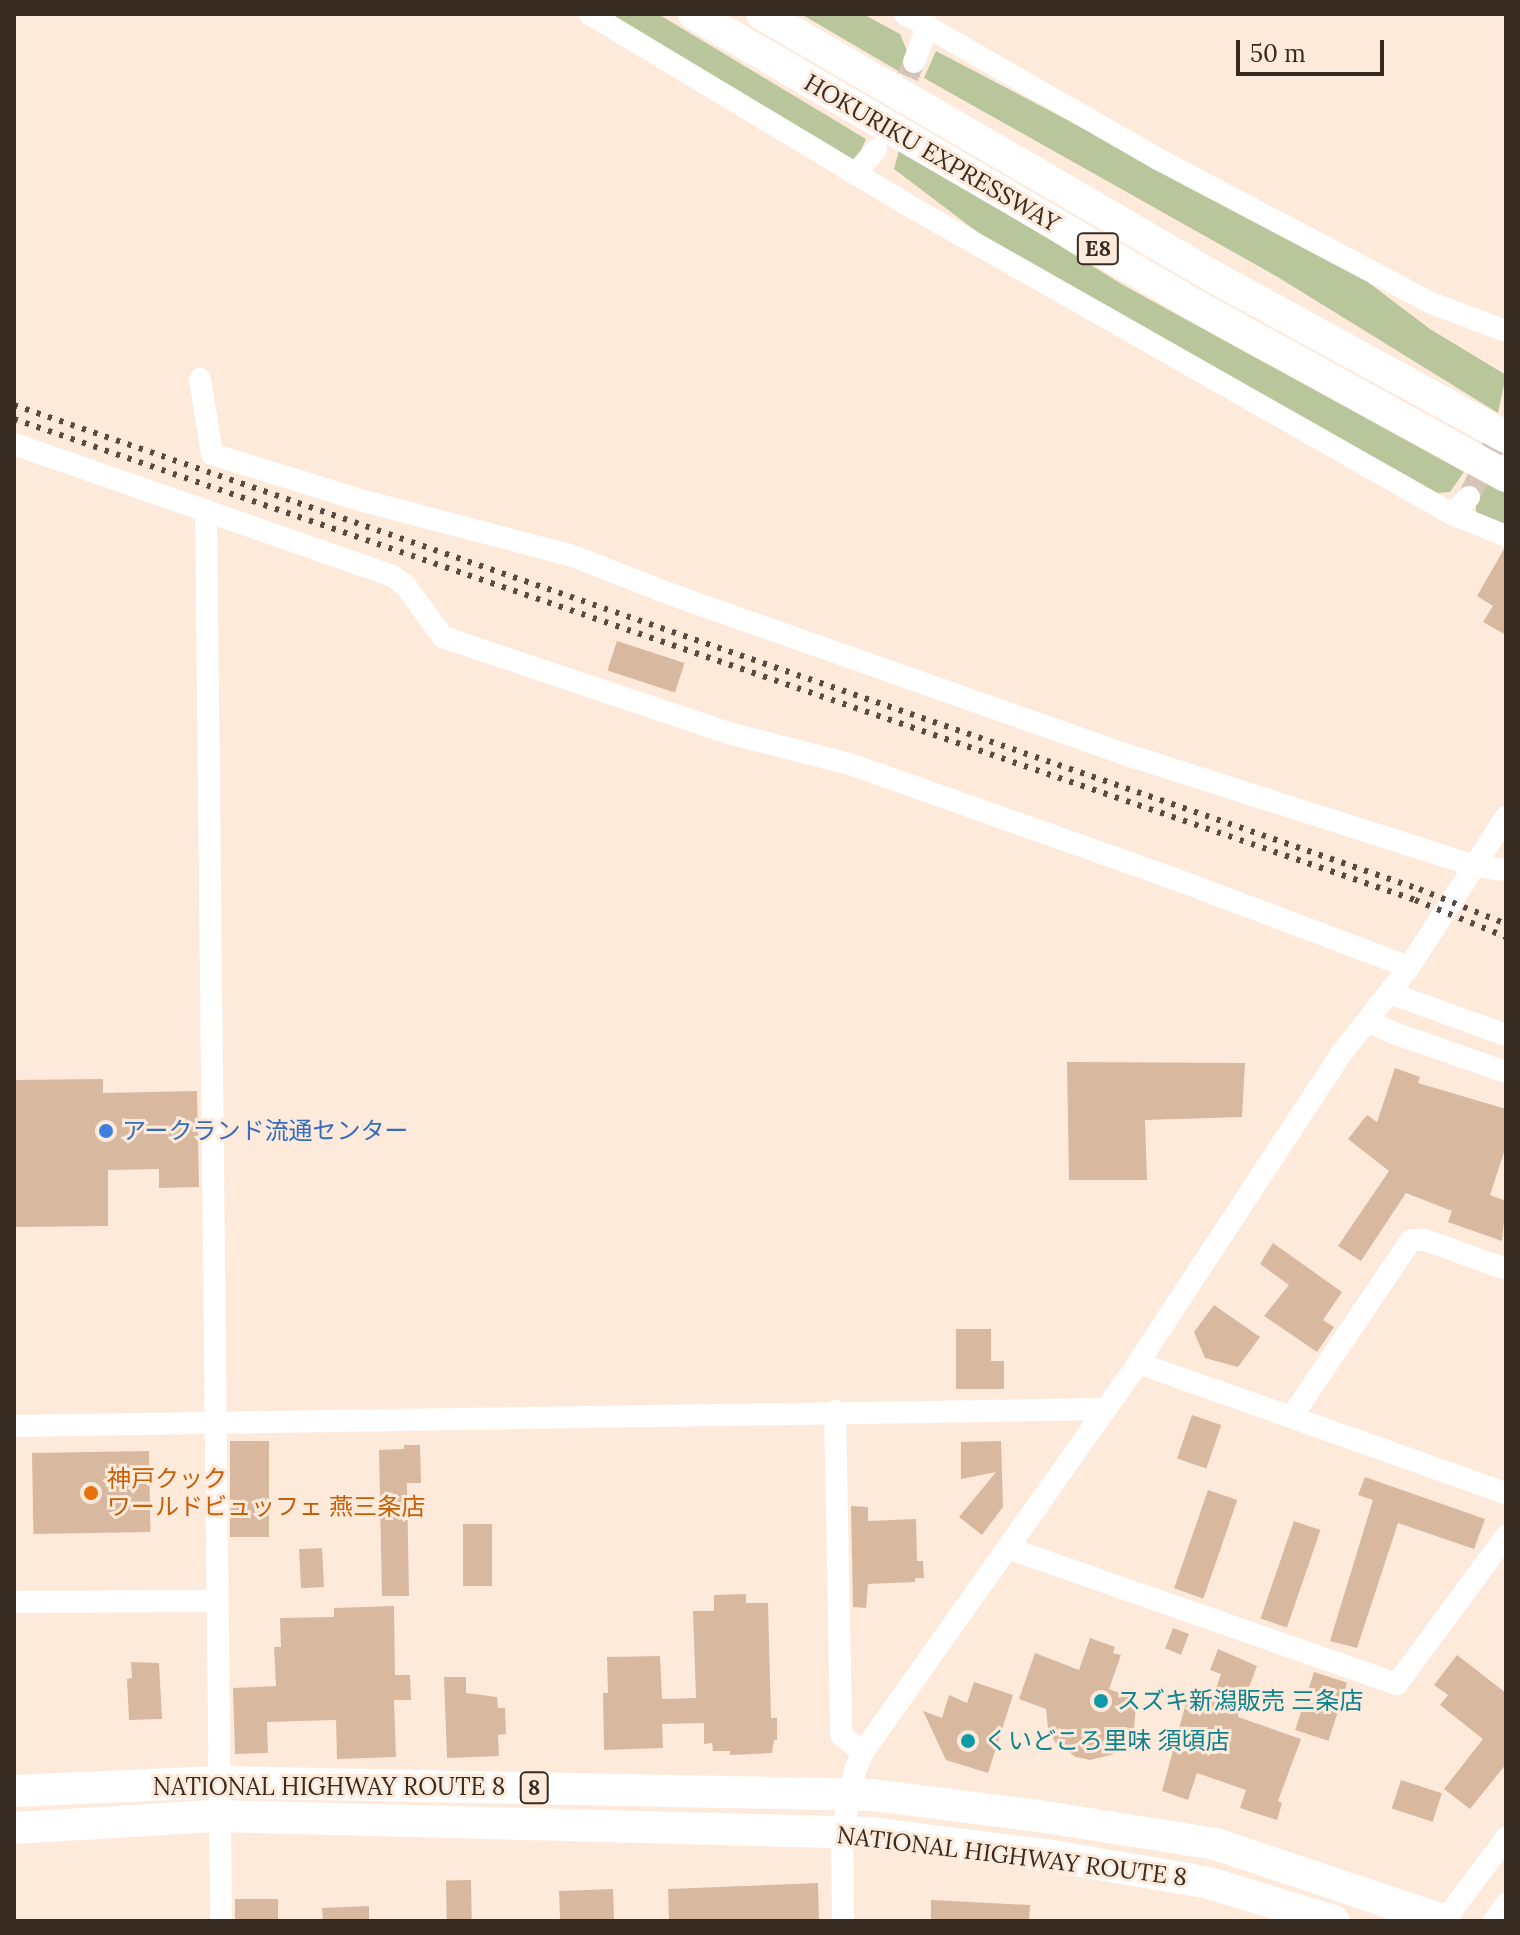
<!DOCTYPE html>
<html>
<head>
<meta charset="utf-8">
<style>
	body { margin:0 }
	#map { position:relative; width:1520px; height:1935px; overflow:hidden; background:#feeadb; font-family:Lora,"Noto Sans JP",serif }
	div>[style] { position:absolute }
	.green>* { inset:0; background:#b9c59a }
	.building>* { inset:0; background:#d8b9a0; transform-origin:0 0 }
	.minor-tunnel>* { height:22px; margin-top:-11px; transform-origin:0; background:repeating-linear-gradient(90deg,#d6c4b6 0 22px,transparent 0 33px) }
	.minor>* { height:22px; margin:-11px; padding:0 11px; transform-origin:11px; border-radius:11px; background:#fff }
	.highway>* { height:32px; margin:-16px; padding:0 16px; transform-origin:16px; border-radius:16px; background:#fff }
	.rail>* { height:6px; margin-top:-3px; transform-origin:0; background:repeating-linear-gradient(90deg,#594b41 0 4px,transparent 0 12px) }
	.dots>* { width:22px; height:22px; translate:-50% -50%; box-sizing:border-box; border:4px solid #feeadb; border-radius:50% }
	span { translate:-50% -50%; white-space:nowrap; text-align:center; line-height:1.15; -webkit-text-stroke:6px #feeadb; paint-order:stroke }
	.shield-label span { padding:2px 6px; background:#feeadb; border:2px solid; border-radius:6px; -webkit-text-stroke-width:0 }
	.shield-label { font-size:22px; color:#372b21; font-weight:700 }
	.street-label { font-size:24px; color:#372b21 }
	.shop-label { font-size:24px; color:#366cbe }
	.left { translate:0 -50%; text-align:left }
	.food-label { font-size:24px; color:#c56008 }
	.culture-label { font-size:24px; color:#0d838f }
	.frame { position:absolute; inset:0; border:16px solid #372b21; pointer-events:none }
	.scale { position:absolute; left:1236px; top:40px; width:148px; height:36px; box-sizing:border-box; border:4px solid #372b21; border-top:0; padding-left:10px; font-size:24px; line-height:28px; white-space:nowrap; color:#372b21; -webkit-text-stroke:6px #feeadb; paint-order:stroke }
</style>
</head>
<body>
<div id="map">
	<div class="green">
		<div style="clip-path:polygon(597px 14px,658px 14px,866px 139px,858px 157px,844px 163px)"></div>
		<div style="clip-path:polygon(801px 14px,863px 14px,900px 34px,907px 51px,906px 63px,900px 72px)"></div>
		<div style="clip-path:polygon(936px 51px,1348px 267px,1430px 329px,1506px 375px,1498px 413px,1276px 276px,924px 78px)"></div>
		<div style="clip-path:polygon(900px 147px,1123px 285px,1464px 472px,1450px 492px,1437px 493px,988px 240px,894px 169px)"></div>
		<div style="clip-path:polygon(1491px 479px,1506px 487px,1506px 528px,1477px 517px,1475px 500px)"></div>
	</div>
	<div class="building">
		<div style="clip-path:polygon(1504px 549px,1506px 550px,1506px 635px,1483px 622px,1493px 606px,1477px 596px)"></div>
		<div style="left:617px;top:641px;width:71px;height:31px;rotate:18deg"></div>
		<div style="clip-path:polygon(1067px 1062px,1245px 1063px,1242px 1117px,1145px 1120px,1147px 1180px,1069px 1180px)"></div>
		<div style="clip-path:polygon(1395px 1068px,1420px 1077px,1418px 1083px,1506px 1109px,1506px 1146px,1490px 1195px,1506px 1201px,1502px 1241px,1448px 1222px,1452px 1211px,1406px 1193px,1361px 1261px,1338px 1246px,1389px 1171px,1348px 1139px,1367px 1115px,1377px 1122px)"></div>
		<div style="clip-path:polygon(103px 1079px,103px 1093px,197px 1091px,199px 1187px,159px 1188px,159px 1169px,108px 1170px,108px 1226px,14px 1227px,14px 1080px)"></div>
		<div style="clip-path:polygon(1273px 1243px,1342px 1292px,1323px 1320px,1334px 1327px,1317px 1352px,1264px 1316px,1289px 1285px,1260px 1264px)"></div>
		<div style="clip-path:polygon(1214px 1305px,1260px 1337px,1238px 1367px,1205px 1358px,1194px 1332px)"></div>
		<div style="clip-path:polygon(956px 1329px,991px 1329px,991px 1361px,1004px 1361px,1004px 1389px,956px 1389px)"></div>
		<div style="left:1192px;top:1415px;width:31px;height:46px;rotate:19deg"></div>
		<div style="left:230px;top:1441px;width:39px;height:96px"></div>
		<div style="clip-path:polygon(1001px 1441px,1003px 1507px,982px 1535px,959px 1517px,996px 1472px,961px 1479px,961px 1442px)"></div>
		<div style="clip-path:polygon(404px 1445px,420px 1445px,421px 1483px,407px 1483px,409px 1596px,382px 1596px,379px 1450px,404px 1449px)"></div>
		<div style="left:149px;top:1451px;width:81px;height:117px;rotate:89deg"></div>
		<div style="clip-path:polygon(1365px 1477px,1485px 1519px,1474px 1549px,1398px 1523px,1357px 1648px,1330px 1641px,1373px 1500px,1358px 1495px)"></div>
		<div style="left:1208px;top:1490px;width:31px;height:104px;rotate:19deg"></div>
		<div style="clip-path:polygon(851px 1506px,868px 1507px,868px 1521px,916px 1519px,917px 1561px,923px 1561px,924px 1578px,915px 1578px,915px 1582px,868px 1584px,866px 1608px,853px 1607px)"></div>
		<div style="left:1294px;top:1521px;width:28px;height:103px;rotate:19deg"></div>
		<div style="left:463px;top:1524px;width:29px;height:62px"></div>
		<div style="left:322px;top:1548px;width:39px;height:23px;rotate:87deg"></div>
		<div style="clip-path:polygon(746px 1594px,746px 1603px,768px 1603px,771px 1718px,777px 1718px,777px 1740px,774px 1740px,772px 1753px,730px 1755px,730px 1751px,713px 1751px,712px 1743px,704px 1744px,704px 1723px,662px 1724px,663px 1748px,604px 1750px,603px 1693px,608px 1693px,607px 1657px,660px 1656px,662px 1699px,696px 1698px,693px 1611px,714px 1611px,714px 1595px)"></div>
		<div style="clip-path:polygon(394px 1606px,395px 1675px,410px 1675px,411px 1700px,394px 1700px,396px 1757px,337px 1759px,336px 1720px,267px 1722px,268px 1753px,235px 1754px,233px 1688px,276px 1686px,274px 1647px,281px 1647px,280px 1618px,334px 1617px,334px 1608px)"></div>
		<div style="left:1173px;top:1628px;width:17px;height:22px;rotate:21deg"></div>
		<div style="clip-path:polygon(1090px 1638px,1115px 1647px,1113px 1653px,1121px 1655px,1109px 1689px,1133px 1698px,1136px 1708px,1134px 1727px,1126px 1743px,1114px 1754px,1090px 1760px,1076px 1757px,1056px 1744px,1048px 1728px,1046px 1709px,1019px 1699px,1035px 1653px,1079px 1670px)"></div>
		<div style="clip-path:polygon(1218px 1649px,1257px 1666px,1238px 1717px,1301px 1739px,1278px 1801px,1282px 1803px,1277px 1820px,1240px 1808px,1246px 1790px,1197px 1773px,1188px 1800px,1162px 1791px,1187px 1699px,1210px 1706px,1221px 1674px,1210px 1670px)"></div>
		<div style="clip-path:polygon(1457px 1655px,1506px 1693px,1506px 1764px,1470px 1809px,1444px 1789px,1483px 1739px,1440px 1705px,1448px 1695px,1434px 1685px)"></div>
		<div style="clip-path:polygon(131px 1662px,159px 1663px,162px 1719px,129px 1720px,127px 1679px,132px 1678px)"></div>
		<div style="left:1314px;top:1672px;width:35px;height:61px;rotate:18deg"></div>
		<div style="clip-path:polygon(444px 1677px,466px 1677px,466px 1693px,497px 1697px,498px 1708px,505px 1708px,506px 1734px,498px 1735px,499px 1756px,447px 1758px)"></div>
		<div style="clip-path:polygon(974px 1682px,1013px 1695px,988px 1773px,946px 1760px,923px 1711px,942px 1718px,949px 1695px,967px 1703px)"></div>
		<div style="left:1401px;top:1780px;width:43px;height:30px;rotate:18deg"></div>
		<div style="left:471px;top:1880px;width:41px;height:25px;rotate:89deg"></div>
		<div style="clip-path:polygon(818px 1883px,819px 1921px,669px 1921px,668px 1889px)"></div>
		<div style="left:613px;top:1889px;width:32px;height:54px;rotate:88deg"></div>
		<div style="left:278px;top:1899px;width:22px;height:43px;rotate:90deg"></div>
		<div style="clip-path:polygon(931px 1900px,1030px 1905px,1029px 1921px,931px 1921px)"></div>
		<div style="clip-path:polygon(369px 1906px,369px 1921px,323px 1921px,322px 1908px)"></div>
	</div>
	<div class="minor-tunnel">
		<div style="left:881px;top:137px;width:82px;rotate:-66.3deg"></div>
		<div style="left:1469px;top:497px;width:83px;rotate:-64.4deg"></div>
	</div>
	<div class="minor">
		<div style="left:590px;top:14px;width:369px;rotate:31deg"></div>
		<div style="left:906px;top:204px;width:628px;rotate:29.59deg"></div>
		<div style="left:1452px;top:514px;width:58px;rotate:22.2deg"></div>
		<div style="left:905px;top:14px;width:292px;rotate:29.8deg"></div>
		<div style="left:1158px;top:159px;width:309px;rotate:27.8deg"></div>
		<div style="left:1431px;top:303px;width:80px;rotate:20.5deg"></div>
		<div style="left:914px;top:62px;width:39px;rotate:-69deg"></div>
		<div style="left:855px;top:174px;width:32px;rotate:-49deg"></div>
		<div style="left:200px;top:379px;width:76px;rotate:80.9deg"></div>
		<div style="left:212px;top:454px;width:155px;rotate:17.3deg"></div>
		<div style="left:360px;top:500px;width:217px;rotate:14.7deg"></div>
		<div style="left:570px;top:555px;width:107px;rotate:21.3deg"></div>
		<div style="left:670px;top:594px;width:495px;rotate:19.4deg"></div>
		<div style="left:1137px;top:758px;width:356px;rotate:17.7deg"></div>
		<div style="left:1476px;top:866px;width:30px;rotate:8deg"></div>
		<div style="left:14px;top:444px;width:400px;rotate:19.2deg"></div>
		<div style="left:392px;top:576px;width:16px;rotate:35deg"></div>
		<div style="left:405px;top:585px;width:64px;rotate:53.8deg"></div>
		<div style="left:443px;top:637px;width:301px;rotate:18.6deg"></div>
		<div style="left:728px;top:733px;width:126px;rotate:14.3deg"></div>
		<div style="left:850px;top:764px;width:342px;rotate:19.5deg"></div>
		<div style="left:1172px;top:878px;width:253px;rotate:20.6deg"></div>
		<div style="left:206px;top:510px;width:1411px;rotate:89.39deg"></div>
		<div style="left:1452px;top:514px;width:24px;rotate:-45deg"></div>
		<div style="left:1390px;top:993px;width:123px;rotate:19.9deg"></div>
		<div style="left:1368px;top:1021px;width:29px;rotate:25deg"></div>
		<div style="left:1394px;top:1033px;width:119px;rotate:19.2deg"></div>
		<div style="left:1138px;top:1363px;width:390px;rotate:19.5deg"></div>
		<div style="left:835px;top:1411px;width:324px;rotate:88.9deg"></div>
		<div style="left:841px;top:1735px;width:28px;rotate:38deg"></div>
		<div style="left:1292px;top:1416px;width:212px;rotate:-55.9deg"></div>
		<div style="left:1411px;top:1240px;width:14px"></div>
		<div style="left:1425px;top:1240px;width:86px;rotate:19.7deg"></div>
		<div style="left:14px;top:1426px;width:1090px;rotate:-0.89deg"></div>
		<div style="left:1008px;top:1548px;width:412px;rotate:19.3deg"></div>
		<div style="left:1397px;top:1684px;width:184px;rotate:-53.6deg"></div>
		<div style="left:14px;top:1602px;width:203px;rotate:-0.3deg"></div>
		<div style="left:843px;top:1921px;width:89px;rotate:-90.6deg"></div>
		<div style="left:842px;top:1832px;width:62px;rotate:-78deg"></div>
		<div style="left:855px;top:1771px;width:21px;rotate:-67deg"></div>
		<div style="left:863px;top:1752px;width:476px;rotate:-54.7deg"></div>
		<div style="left:1138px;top:1363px;width:370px;rotate:-56.7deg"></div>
		<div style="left:1341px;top:1054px;width:110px;rotate:-52deg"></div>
		<div style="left:1409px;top:967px;width:179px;rotate:-57.1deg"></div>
		<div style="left:1444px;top:1921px;width:104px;rotate:-53.2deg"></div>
		<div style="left:1494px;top:1921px;width:21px;rotate:-55deg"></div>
	</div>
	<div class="highway">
		<div style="left:694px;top:14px;width:583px;rotate:30.17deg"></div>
		<div style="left:1198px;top:307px;width:351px;rotate:28.8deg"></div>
		<div style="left:762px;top:14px;width:523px;rotate:30.19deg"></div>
		<div style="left:1214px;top:277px;width:333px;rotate:28.7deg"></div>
		<div style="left:14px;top:1791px;width:205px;rotate:-2.5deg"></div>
		<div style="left:219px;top:1782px;width:653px;rotate:1.14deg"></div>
		<div style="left:872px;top:1795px;width:168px;rotate:7.2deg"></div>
		<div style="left:1039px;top:1816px;width:179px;rotate:9deg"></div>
		<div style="left:1216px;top:1844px;width:242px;rotate:18.6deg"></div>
		<div style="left:14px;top:1828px;width:205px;rotate:-3.4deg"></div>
		<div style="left:219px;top:1816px;width:652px;rotate:1.49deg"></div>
		<div style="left:871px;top:1833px;width:176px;rotate:7.2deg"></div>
		<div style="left:1046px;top:1855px;width:165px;rotate:9.7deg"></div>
		<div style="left:1209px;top:1883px;width:130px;rotate:17deg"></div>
	</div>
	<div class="rail">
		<div style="left:14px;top:405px;width:1486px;rotate:19.01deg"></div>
		<div style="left:1419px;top:889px;width:94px;rotate:21.9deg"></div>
		<div style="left:14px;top:419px;width:1481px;rotate:18.95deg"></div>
		<div style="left:1415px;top:900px;width:98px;rotate:22.1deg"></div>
	</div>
	<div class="dots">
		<div style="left:106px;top:1131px;background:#3f7fe0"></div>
		<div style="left:91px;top:1493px;background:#e8710a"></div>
		<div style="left:1101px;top:1701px;background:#0f9aa8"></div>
		<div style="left:968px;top:1741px;background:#0f9aa8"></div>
	</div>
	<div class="shield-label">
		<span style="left:1098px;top:249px">E8</span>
		<span style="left:534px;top:1788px">8</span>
	</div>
	<div class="street-label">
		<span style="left:932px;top:153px;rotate:30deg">HOKURIKU EXPRESSWAY</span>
		<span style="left:329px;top:1787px">NATIONAL HIGHWAY ROUTE 8</span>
		<span style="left:1012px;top:1856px;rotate:7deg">NATIONAL HIGHWAY ROUTE 8</span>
	</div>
	<div class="shop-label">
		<span class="left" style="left:122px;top:1131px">アークランド流通センター</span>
	</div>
	<div class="food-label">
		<span class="left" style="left:107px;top:1493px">神戸クック<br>ワールドビュッフェ 燕三条店</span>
	</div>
	<div class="culture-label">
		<span class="left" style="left:1117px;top:1701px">スズキ新潟販売 三条店</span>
		<span class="left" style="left:984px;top:1741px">くいどころ里味 須頃店</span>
	</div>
	<div class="frame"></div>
	<div class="scale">50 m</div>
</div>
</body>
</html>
